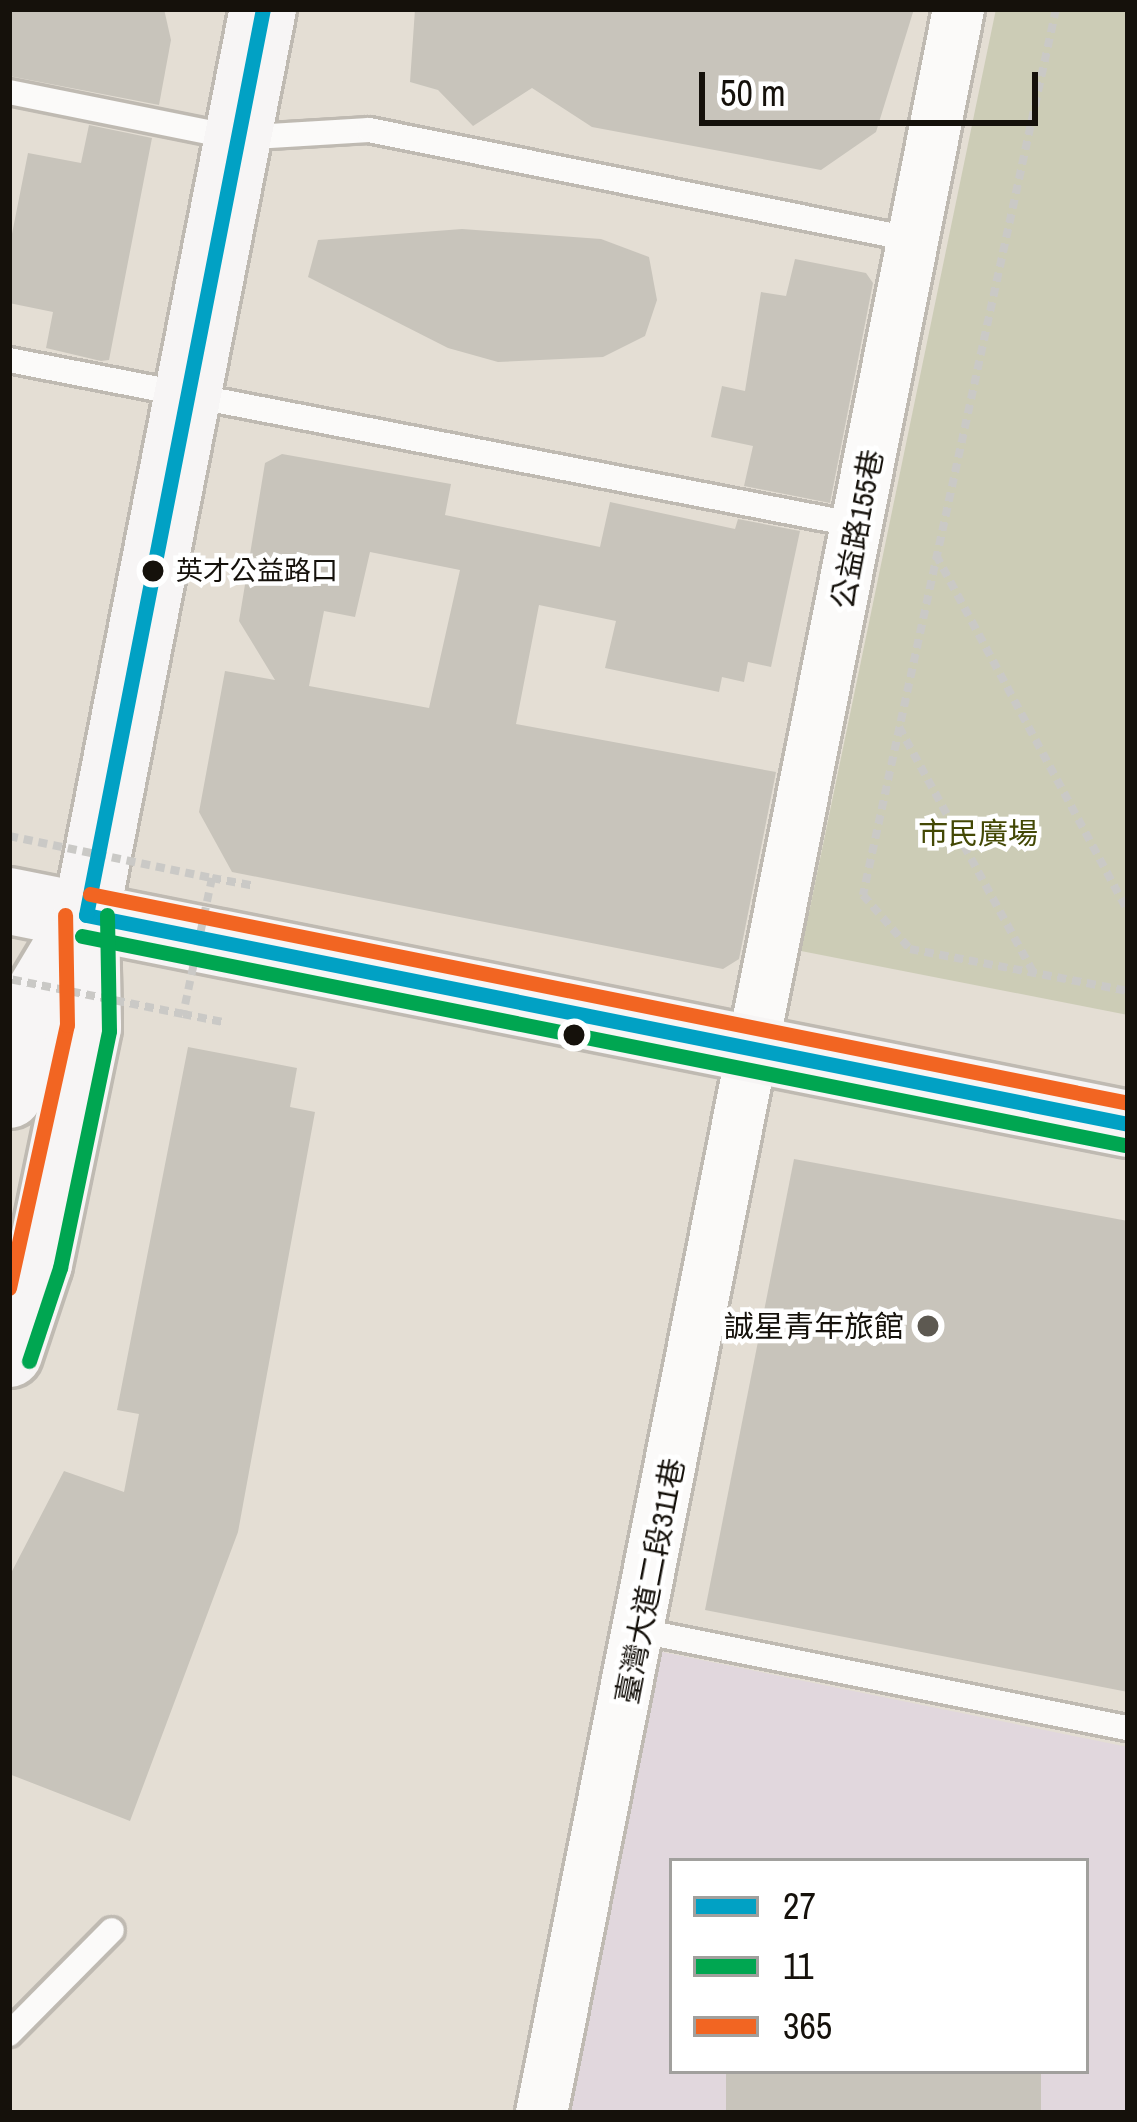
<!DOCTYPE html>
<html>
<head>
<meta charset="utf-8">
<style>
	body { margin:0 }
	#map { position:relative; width:1137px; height:2122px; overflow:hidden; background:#e4ded4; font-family:"Archivo Narrow","Noto Sans TC",sans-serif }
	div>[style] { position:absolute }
	.commercial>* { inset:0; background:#e1d7dd }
	.green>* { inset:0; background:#ccccb6 }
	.building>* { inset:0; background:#c8c4bb; transform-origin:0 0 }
	.path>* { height:8px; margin-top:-4px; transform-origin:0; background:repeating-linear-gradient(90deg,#cac9c6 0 9px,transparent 0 15px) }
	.roads { filter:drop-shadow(3px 0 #bfbab2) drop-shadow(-3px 0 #bfbab2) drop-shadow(0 3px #bfbab2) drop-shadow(0 -3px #bfbab2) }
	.lane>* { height:24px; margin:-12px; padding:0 12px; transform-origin:12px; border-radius:12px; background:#fbfaf9 }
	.street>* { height:51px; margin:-25.5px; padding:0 25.5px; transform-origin:25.5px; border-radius:25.5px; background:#fbfaf9 }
	.secondary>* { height:66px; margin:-33px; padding:0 33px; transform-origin:33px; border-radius:33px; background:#f7f5f5 }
	.path-bridge>* { height:8px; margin-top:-4px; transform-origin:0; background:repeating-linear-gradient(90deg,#cac9c6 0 9px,transparent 0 15px) }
	.bus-1>* { height:15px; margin:-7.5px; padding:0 7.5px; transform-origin:7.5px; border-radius:7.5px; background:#01a1c4 }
	.bus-2>* { height:15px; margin:-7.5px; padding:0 7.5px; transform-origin:7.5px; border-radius:7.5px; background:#00a651 }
	.bus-3>* { height:15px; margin:-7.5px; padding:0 7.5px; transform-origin:7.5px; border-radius:7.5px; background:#f26522 }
	.dots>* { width:33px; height:33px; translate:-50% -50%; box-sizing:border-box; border:6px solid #fff; border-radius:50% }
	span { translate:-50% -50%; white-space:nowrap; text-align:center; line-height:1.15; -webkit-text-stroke:9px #fff; paint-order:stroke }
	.bus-label { font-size:27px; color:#15110b }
	.left { translate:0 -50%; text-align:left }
	.street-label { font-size:30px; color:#15110b }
	.park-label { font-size:30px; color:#434805 }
	.poi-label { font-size:30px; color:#15110b }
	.right { translate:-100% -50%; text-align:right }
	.frame { position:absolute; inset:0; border:12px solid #15110b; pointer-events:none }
	.legend { position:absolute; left:669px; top:1858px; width:420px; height:216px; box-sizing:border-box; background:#fff; border:3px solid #a1a09d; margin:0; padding:15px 21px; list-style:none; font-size:36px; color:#15110b }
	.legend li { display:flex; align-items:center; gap:24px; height:60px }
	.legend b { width:60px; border:3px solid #a1a09d }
	.scale { position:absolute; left:699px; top:72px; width:339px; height:54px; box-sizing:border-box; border:6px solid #15110b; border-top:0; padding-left:15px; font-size:36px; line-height:42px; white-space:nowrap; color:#15110b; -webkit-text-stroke:9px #fff; paint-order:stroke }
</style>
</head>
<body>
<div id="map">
	<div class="commercial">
		<div style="clip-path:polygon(evenodd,657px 1651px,1128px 1747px,1128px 2113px,566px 2113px,657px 1651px,672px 1861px,1086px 1861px,1086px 2071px,672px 2071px,672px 1861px)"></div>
	</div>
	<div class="green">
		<div style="clip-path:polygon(996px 9px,1128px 9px,1128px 1015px,801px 951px)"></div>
	</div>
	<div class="building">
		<div style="clip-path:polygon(9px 9px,164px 9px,171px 40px,159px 105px,9px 76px)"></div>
		<div style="clip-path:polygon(415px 9px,914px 9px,876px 132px,821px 170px,592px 127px,532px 88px,473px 126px,438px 90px,410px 82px)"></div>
		<div style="clip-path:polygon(89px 125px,152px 138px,109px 360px,101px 361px,46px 348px,53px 312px,9px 303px,9px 249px,28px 153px,81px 163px)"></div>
		<div style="clip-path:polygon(462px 229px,601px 239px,649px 257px,657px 300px,645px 336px,603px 357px,498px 362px,448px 348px,308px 277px,318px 240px)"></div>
		<div style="clip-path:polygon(795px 259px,866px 273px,873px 283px,830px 503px,744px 486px,753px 446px,711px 437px,722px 386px,745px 391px,761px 292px,786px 296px)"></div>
		<div style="clip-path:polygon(evenodd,282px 454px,451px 484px,445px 515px,600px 547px,610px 502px,735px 529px,738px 519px,800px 531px,771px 667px,748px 662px,744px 682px,722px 677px,719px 692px,605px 668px,616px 621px,539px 605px,516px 724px,776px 772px,739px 959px,723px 969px,232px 872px,199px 812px,225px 671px,275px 680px,239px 621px,265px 463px,282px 454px,370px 552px,460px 570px,429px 708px,309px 686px,324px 611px,355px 617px,370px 552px)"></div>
		<div style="clip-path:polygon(188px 1047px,297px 1068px,290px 1107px,315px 1112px,238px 1532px,130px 1821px,9px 1774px,9px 1577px,64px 1471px,124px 1492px,139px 1414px,117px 1410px)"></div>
		<div style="clip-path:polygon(794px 1159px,1128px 1221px,1128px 1692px,705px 1610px)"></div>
		<div style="left:726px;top:2071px;width:315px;height:43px"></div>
	</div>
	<div class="path">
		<div style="left:1056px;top:9px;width:907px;rotate:102.29deg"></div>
		<div style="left:863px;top:895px;width:72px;rotate:49deg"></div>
		<div style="left:910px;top:949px;width:222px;rotate:10.9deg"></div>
		<div style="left:936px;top:555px;width:404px;rotate:61.7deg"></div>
		<div style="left:899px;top:727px;width:279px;rotate:61.3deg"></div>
		<div style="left:212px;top:878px;width:44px;rotate:10.5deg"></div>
		<div style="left:183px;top:1014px;width:41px;rotate:11.3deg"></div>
	</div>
	<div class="roads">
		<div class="lane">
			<div style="left:9px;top:92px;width:233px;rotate:11.4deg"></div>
			<div style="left:237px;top:138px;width:132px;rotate:-3.5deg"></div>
			<div style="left:369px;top:130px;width:557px;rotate:11.39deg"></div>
			<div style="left:9px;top:360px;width:864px;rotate:11.01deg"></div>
			<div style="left:641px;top:1631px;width:497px;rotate:11.3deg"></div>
			<div style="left:9px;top:2034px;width:146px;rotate:-45.3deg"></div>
		</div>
		<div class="street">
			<div style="left:541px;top:2113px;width:2145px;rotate:-78.79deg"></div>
		</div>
		<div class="secondary">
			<div style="left:9px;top:901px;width:1141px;rotate:11.27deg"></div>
			<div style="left:9px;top:1095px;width:87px;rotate:-76.8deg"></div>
			<div style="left:29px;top:1010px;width:111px;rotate:-59deg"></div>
			<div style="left:9px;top:1354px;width:95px;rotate:-71.6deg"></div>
			<div style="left:39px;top:1264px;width:242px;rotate:-78.3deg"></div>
			<div style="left:88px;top:1027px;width:112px;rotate:-91deg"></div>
			<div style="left:86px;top:915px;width:923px;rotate:-78.95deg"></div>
		</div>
	</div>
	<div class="path-bridge">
		<div style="left:9px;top:836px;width:207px;rotate:11.7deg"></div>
		<div style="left:212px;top:878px;width:139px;rotate:102deg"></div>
		<div style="left:183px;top:1014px;width:177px;rotate:-168.6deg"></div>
	</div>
	<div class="bus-1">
		<div style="left:86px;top:915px;width:1063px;rotate:11.34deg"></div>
		<div style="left:86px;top:915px;width:923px;rotate:-78.95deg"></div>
	</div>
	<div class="bus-2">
		<div style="left:82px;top:936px;width:1063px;rotate:11.34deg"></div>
		<div style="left:29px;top:1361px;width:98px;rotate:-71.6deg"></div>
		<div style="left:60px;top:1268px;width:242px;rotate:-78.3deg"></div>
		<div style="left:109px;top:1031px;width:116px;rotate:-91deg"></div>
	</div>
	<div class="bus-3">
		<div style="left:90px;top:894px;width:1059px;rotate:11.38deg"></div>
		<div style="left:9px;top:1288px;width:269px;rotate:-77.6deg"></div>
		<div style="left:67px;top:1025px;width:110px;rotate:-91deg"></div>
	</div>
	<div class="dots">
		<div style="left:153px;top:571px;background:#15110b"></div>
		<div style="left:574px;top:1035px;background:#15110b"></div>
		<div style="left:928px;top:1326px;background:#5d5951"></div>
	</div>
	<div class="bus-label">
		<span class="left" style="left:176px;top:571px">英才公益路口</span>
	</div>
	<div class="street-label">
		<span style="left:857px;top:529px;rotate:-79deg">公益路155巷</span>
		<span style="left:650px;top:1581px;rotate:-79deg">臺灣大道二段311巷</span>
	</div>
	<div class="park-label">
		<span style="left:978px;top:833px">市民廣場</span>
	</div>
	<div class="poi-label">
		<span class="right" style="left:904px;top:1326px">誠星青年旅館</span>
	</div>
	<div class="frame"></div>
	<ul class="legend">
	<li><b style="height:15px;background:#01a1c4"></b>27</li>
	<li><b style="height:15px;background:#00a651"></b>11</li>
	<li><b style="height:15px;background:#f26522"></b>365</li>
	</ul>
	<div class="scale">50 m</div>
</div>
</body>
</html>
